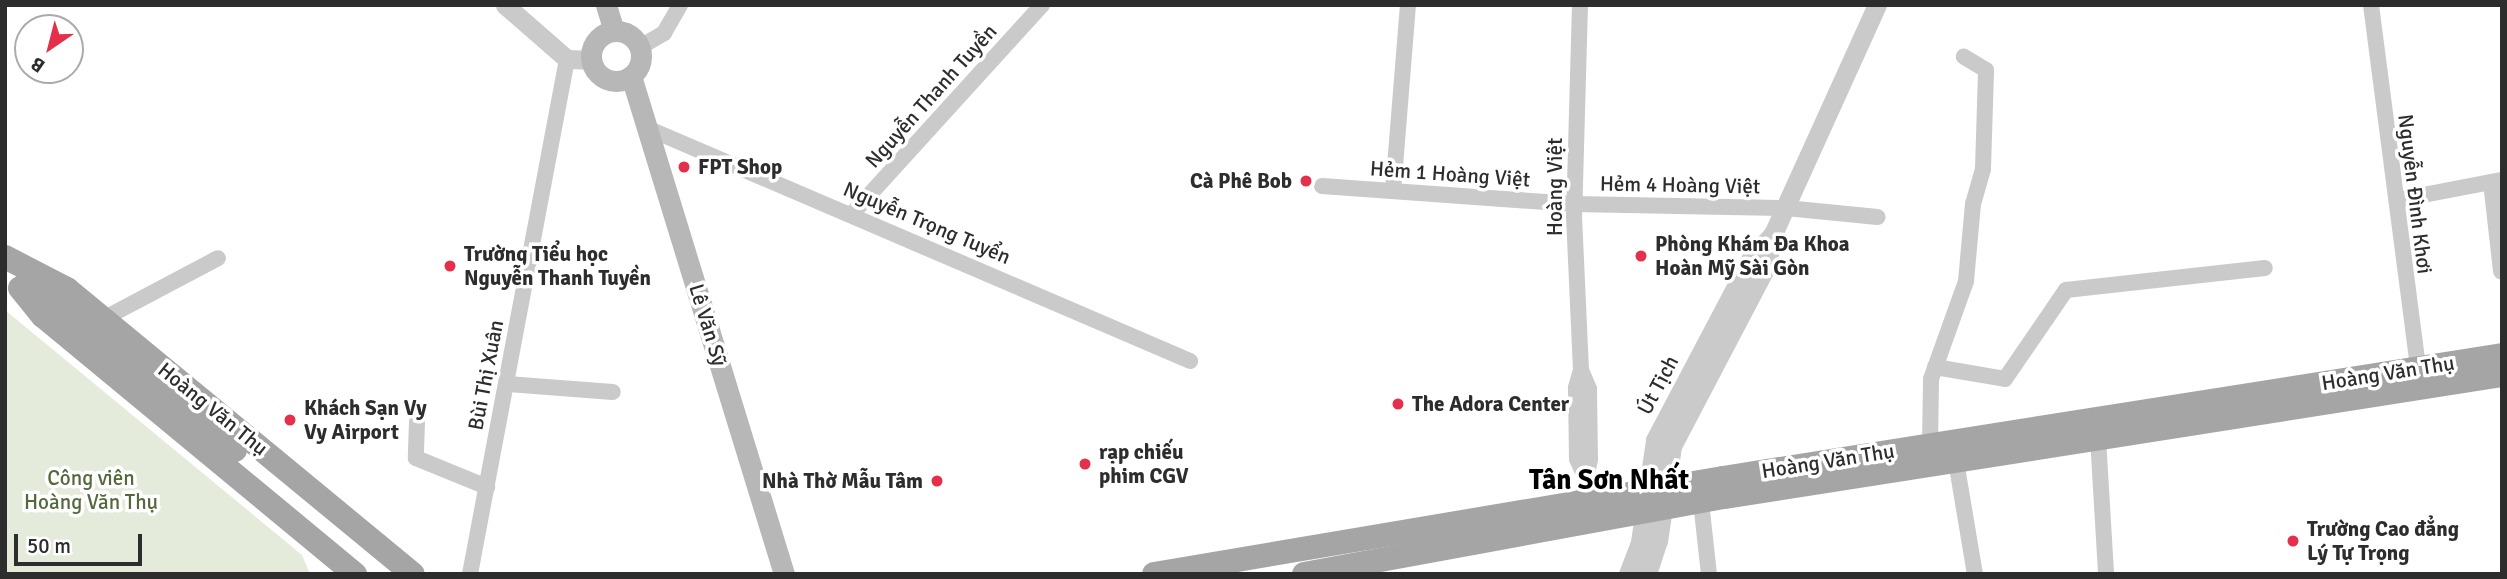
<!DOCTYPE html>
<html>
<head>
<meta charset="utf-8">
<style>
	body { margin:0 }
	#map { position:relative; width:2507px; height:579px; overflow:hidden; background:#fff; font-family:Signika,sans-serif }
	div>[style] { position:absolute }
	.green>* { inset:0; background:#e5ebdb }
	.minor>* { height:16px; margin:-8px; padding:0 8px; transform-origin:8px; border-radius:8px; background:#cacaca }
	.tertiary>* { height:19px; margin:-9.5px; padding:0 9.5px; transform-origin:9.5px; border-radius:9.5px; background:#cacaca }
	.secondary>* { height:21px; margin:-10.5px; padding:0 10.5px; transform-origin:10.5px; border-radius:10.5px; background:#b7b7b7 }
	.secondary>.ring { margin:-10.5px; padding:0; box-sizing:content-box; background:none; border:21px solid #b7b7b7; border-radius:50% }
	.primary>* { height:24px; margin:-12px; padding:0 12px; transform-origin:12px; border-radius:12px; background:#a5a5a5 }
	.dots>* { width:19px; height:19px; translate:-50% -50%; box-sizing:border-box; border:4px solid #fff; border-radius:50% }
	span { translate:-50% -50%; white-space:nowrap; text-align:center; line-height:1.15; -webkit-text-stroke:7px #fff; paint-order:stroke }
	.street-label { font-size:21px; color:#2d2d2d }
	.poi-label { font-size:21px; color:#2d2d2d; font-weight:700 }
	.left { translate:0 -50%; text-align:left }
	.right { translate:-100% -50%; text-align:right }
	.park-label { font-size:21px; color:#54683b }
	.district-label { font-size:28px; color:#000; font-weight:700 }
	.frame { position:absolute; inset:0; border:7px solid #2d2d2d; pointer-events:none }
	.north { position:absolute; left:14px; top:14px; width:70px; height:70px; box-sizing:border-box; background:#fff; border:2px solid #ababab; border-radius:50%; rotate:215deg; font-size:19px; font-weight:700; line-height:28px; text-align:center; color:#2d2d2d }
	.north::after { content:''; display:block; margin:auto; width:24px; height:32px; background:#e4304b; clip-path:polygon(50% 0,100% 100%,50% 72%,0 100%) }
	.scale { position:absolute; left:14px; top:534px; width:128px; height:32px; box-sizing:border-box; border:4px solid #2d2d2d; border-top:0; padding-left:9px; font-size:21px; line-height:24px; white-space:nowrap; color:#2d2d2d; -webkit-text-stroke:5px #fff; paint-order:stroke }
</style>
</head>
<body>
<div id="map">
	<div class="green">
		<div style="clip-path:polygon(5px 310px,302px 555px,310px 574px,5px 574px)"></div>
	</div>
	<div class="minor">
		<div style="left:1580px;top:5px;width:211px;rotate:91.6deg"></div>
		<div style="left:1574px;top:216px;width:154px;rotate:87.4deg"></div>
		<div style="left:1581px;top:370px;width:19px;rotate:106deg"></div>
		<div style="left:1576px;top:388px;width:71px;rotate:89.2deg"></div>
		<div style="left:1577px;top:459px;width:17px;rotate:66deg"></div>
		<div style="left:2371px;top:5px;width:372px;rotate:82.6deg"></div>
		<div style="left:640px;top:47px;width:28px;rotate:-30deg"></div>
		<div style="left:664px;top:33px;width:32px;rotate:-60deg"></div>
		<div style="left:647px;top:128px;width:591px;rotate:23.22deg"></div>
		<div style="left:2491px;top:182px;width:90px;rotate:83.6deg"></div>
		<div style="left:1322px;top:186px;width:253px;rotate:4.1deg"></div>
		<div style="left:1574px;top:204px;width:212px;rotate:1.1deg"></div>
		<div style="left:1786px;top:208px;width:92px;rotate:5.6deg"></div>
		<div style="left:1393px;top:191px;width:187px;rotate:-85.4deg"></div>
		<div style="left:2397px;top:200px;width:107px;rotate:-10.8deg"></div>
		<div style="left:851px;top:215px;width:284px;rotate:-47.7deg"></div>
		<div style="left:103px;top:319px;width:130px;rotate:-27.9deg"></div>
		<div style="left:1935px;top:367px;width:71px;rotate:9.7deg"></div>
		<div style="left:2005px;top:379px;width:108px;rotate:-55.6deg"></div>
		<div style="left:2066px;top:290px;width:200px;rotate:-6.3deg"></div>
		<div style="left:1581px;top:370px;width:21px;rotate:67deg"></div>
		<div style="left:1589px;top:389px;width:70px;rotate:89.2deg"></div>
		<div style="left:1590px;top:459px;width:47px;rotate:101.1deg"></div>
		<div style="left:507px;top:384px;width:106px;rotate:4.3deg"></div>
		<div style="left:417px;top:422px;width:36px;rotate:92deg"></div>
		<div style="left:416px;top:458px;width:77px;rotate:22.2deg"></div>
		<div style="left:2098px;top:438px;width:136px;rotate:86.6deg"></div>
		<div style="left:1930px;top:445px;width:66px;rotate:-89.1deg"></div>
		<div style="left:1931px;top:379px;width:104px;rotate:-70.3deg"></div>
		<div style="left:1966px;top:281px;width:77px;rotate:-84.8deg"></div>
		<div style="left:1973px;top:204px;width:37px;rotate:-74deg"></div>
		<div style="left:1983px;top:168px;width:98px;rotate:-88.2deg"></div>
		<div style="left:1986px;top:70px;width:26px;rotate:-149deg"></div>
		<div style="left:1956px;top:461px;width:115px;rotate:80.5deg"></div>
		<div style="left:1701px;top:502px;width:72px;rotate:83.7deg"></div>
		<div style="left:470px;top:574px;width:524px;rotate:-79.33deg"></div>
	</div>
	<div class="tertiary">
		<div style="left:505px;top:5px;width:82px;rotate:41.1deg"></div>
		<div style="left:567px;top:59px;width:25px;rotate:2deg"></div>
		<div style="left:1628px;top:574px;width:34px;rotate:-69deg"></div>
		<div style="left:1640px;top:542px;width:103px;rotate:-81.6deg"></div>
		<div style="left:1655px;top:440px;width:208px;rotate:-62.2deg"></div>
		<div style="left:1752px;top:256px;width:30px;rotate:-46deg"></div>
		<div style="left:1647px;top:574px;width:35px;rotate:-72deg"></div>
		<div style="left:1658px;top:541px;width:96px;rotate:-81.6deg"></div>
		<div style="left:1672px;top:446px;width:204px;rotate:-62.3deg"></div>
		<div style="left:1767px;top:265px;width:32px;rotate:-79deg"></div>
		<div style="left:1773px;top:234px;width:252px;rotate:-65.6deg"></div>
	</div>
	<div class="secondary">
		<div style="left:606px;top:5px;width:27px;rotate:73deg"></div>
		<div class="ring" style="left:591px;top:31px;width:29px;height:29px"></div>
		<div style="left:631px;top:76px;width:521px;rotate:72.92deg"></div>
	</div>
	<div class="primary">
		<div style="left:5px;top:257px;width:70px;rotate:27.3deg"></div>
		<div style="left:67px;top:289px;width:448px;rotate:39.5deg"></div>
		<div style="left:27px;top:281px;width:268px;rotate:39.1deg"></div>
		<div style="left:20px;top:288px;width:36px;rotate:51deg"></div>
		<div style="left:43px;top:316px;width:405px;rotate:39.6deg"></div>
		<div style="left:1154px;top:574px;width:577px;rotate:-9.58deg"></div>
		<div style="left:1723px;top:478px;width:789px;rotate:-8.97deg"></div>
		<div style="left:1304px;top:574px;width:428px;rotate:-10.4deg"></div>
		<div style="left:1725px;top:497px;width:787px;rotate:-8.92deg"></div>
	</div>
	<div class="dots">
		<div style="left:684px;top:167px;background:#e4304b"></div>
		<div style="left:1306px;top:181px;background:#e4304b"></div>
		<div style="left:1641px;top:256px;background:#e4304b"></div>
		<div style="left:450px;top:266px;background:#e4304b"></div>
		<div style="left:1398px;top:404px;background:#e4304b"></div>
		<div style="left:290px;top:420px;background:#e4304b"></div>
		<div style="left:1085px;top:464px;background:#e4304b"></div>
		<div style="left:937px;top:481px;background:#e4304b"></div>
		<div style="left:2293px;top:541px;background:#e4304b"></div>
	</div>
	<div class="street-label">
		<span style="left:931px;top:96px;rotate:-48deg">Nguyễn Thanh Tuyền</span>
		<span style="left:1450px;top:174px;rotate:4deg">Hẻm 1 Hoàng Việt</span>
		<span style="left:1680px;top:185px;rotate:1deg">Hẻm 4 Hoàng Việt</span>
		<span style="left:1555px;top:187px;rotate:-90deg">Hoàng Việt</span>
		<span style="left:2415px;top:194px;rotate:83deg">Nguyễn Đình Khơi</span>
		<span style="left:927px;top:223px;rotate:23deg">Nguyễn Trọng Tuyển</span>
		<span style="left:708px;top:325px;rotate:73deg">Lê Văn Sỹ</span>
		<span style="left:2388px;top:373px;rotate:-9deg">Hoàng Văn Thụ</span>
		<span style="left:486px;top:375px;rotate:-79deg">Bùi Thị Xuân</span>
		<span style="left:1658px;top:385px;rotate:-62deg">Út Tịch</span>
		<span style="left:213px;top:409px;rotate:39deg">Hoàng Văn Thụ</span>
		<span style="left:1828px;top:461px;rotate:-9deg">Hoàng Văn Thụ</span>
	</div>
	<div class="poi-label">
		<span class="left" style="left:698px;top:167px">FPT Shop</span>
		<span class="right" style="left:1292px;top:181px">Cà Phê Bob</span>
		<span class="left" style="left:1655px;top:256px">Phòng Khám Đa Khoa<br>Hoàn Mỹ Sài Gòn</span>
		<span class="left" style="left:464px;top:266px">Trường Tiểu học<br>Nguyễn Thanh Tuyền</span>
		<span class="left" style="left:1412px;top:404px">The Adora Center</span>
		<span class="left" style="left:304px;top:420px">Khách Sạn Vy<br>Vy Airport</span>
		<span class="left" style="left:1099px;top:464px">rạp chiếu<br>phim CGV</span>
		<span class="right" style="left:923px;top:481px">Nhà Thờ Mẫu Tâm</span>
		<span class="left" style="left:2307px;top:541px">Trường Cao đẳng<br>Lý Tự Trọng</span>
	</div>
	<div class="park-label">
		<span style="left:91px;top:490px">Công viên<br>Hoàng Văn Thụ</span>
	</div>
	<div class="district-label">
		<span style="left:1609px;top:480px">Tân Sơn Nhất</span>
	</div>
	<div class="frame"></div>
	<div class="north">B</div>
	<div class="scale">50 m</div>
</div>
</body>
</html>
